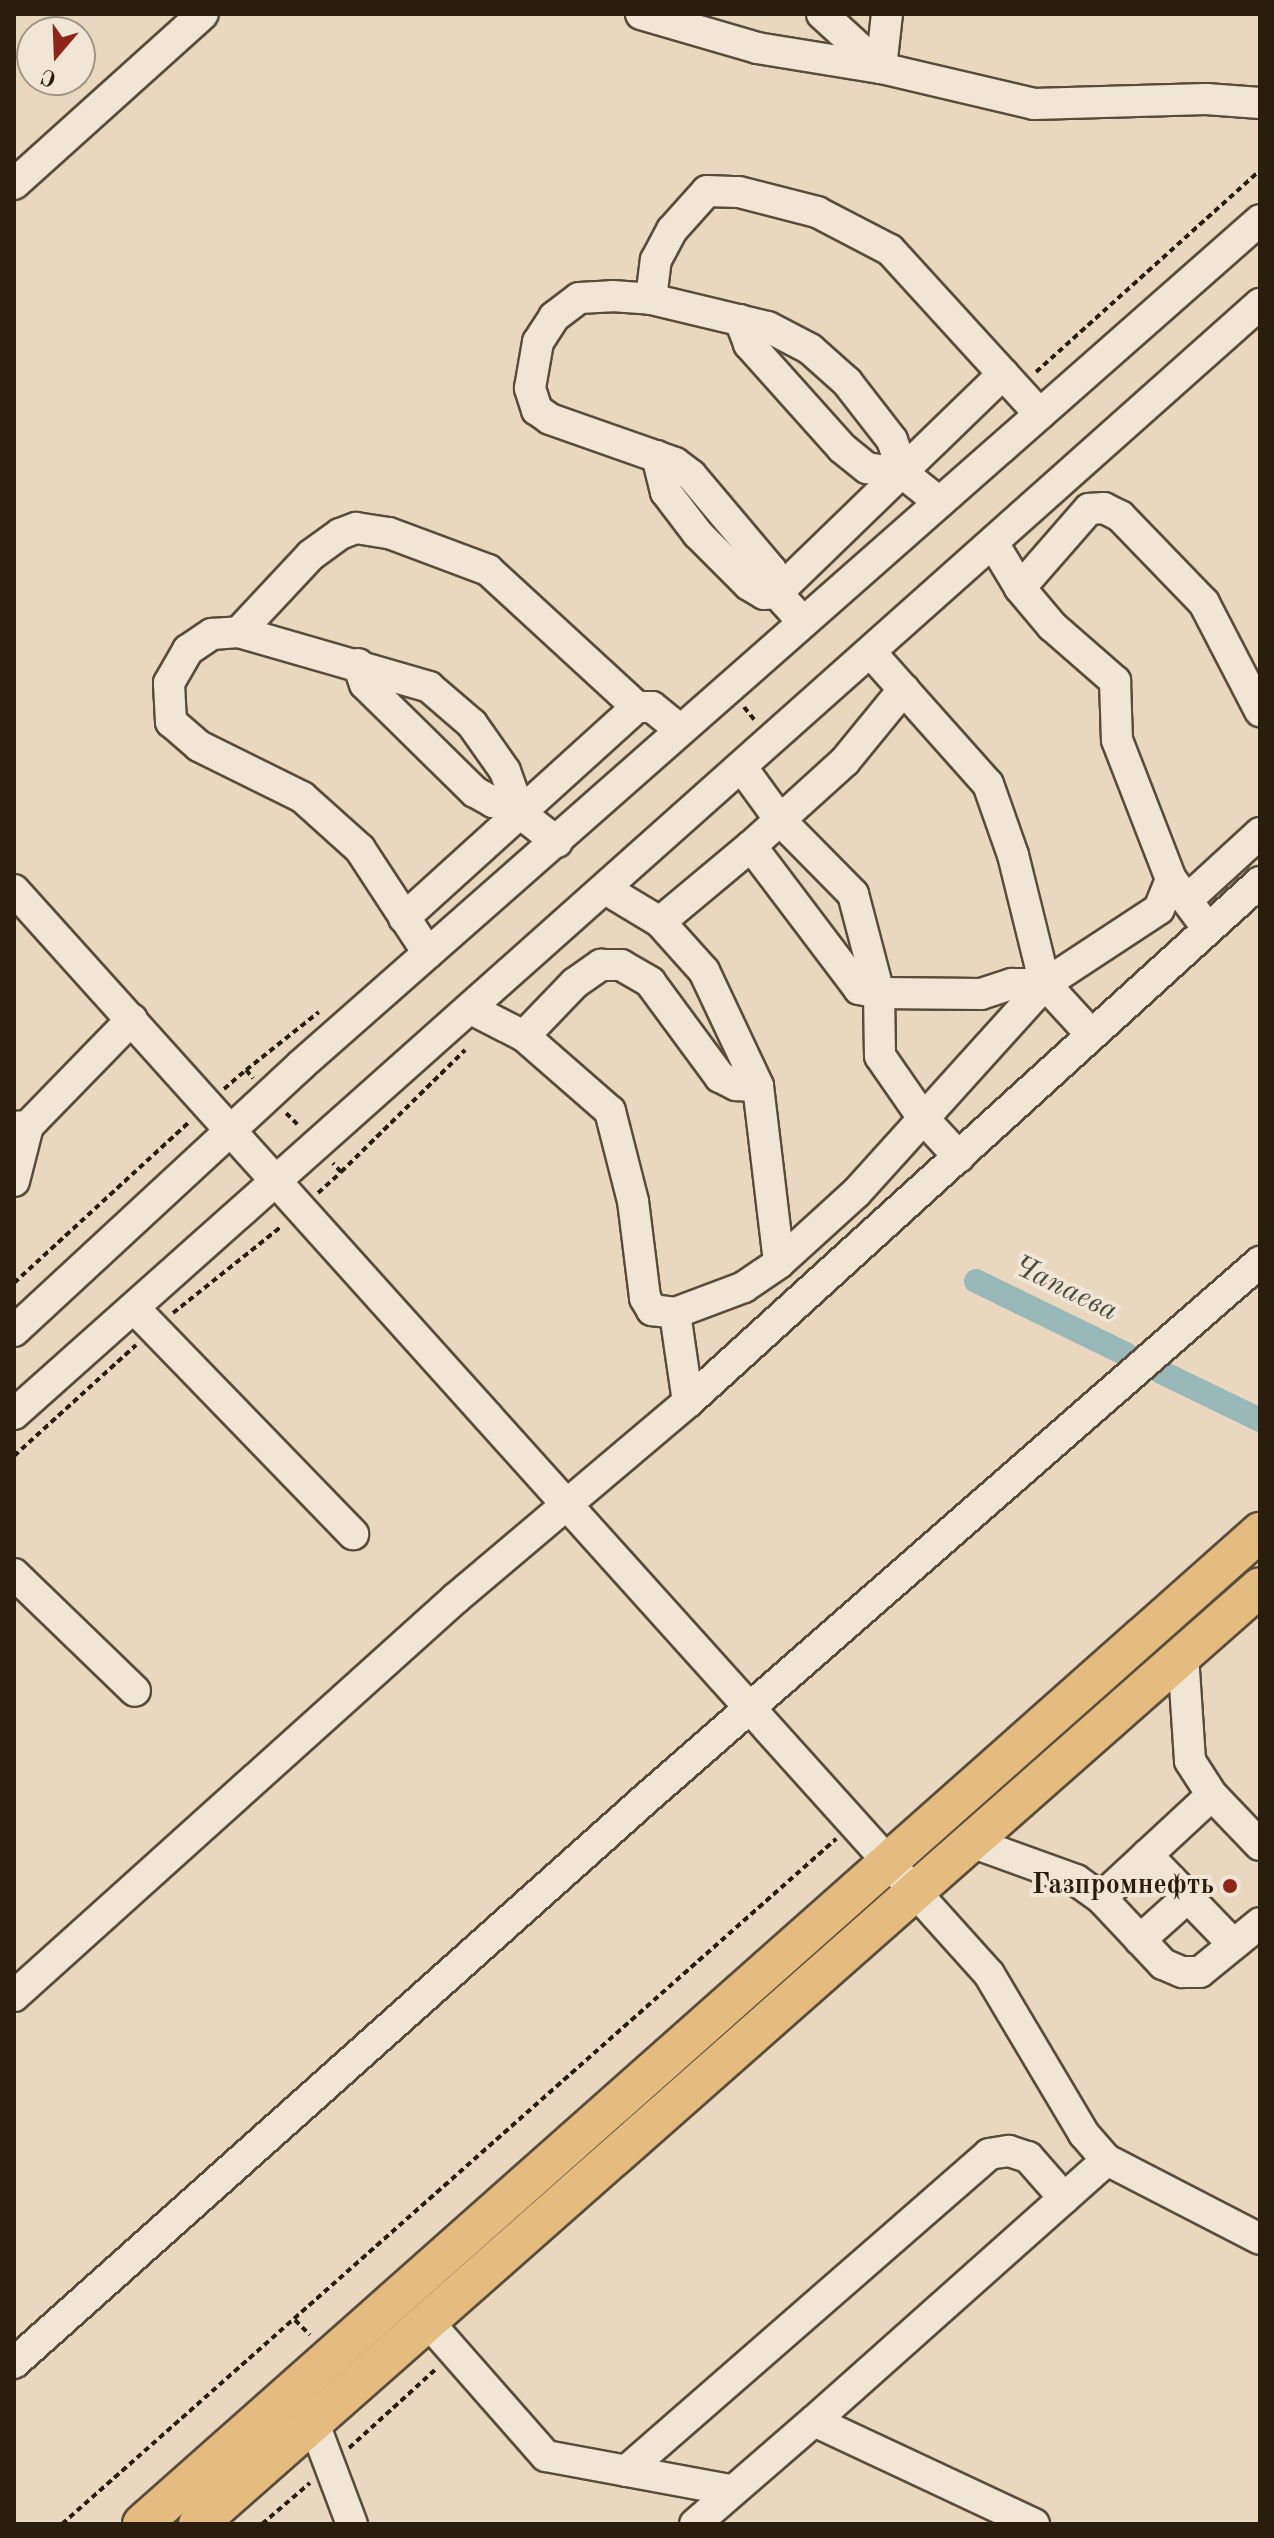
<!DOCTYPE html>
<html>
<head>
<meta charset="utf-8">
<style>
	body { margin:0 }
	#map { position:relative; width:1274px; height:2538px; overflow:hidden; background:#e9d7bf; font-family:"Old Standard TT",serif }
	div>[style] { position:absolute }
	.canal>* { height:24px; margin:-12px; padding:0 12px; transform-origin:12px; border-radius:12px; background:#99b8b8 }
	.path>* { height:4px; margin-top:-2px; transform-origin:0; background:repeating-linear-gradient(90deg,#291d0e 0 6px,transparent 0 10px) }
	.roads { filter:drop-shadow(2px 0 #594c3a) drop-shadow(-2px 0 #594c3a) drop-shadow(0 2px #594c3a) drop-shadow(0 -2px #594c3a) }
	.minor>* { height:30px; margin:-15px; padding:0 15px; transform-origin:15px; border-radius:15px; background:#f1e5d5 }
	.major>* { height:38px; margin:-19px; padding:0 19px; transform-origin:19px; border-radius:19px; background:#e4bc80 }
	.dots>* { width:22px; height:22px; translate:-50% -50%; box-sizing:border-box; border:4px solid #f1e5d5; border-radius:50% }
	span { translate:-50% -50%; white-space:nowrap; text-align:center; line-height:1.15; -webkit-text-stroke:8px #f1e5d5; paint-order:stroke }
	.poi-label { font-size:28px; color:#291d0e; font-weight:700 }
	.right { translate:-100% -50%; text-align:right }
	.water-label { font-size:30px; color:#4b4c41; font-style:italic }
	.frame { position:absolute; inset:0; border:16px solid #291d0e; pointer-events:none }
	.north { position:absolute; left:16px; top:16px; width:80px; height:80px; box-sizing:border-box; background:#f1e5d5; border:2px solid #a19585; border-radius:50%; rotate:199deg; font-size:22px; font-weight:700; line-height:32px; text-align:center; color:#291d0e }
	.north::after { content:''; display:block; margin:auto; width:28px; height:36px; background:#8f2418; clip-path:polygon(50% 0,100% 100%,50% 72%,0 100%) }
</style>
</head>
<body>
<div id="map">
	<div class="canal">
		<div style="left:976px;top:1281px;width:167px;rotate:26deg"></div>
		<div style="left:1161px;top:1372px;width:110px;rotate:25.9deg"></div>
	</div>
	<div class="path">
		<div style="left:1036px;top:372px;width:302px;rotate:-42deg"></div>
		<div style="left:744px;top:707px;width:19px;rotate:51deg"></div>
		<div style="left:246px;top:1070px;width:93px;rotate:-38.5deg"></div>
		<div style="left:224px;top:1089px;width:29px;rotate:-41deg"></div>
		<div style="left:246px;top:1070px;width:11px;rotate:49deg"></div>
		<div style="left:286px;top:1113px;width:20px;rotate:45deg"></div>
		<div style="left:341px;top:1172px;width:174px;rotate:-44.5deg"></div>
		<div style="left:318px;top:1193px;width:31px;rotate:-42deg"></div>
		<div style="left:341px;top:1172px;width:12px;rotate:-132deg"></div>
		<div style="left:14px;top:1283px;width:238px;rotate:-42.6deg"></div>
		<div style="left:173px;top:1313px;width:139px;rotate:-38.6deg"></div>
		<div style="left:14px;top:1456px;width:165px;rotate:-42.3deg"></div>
		<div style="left:295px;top:2320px;width:21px;rotate:45deg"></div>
		<div style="left:349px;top:2448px;width:119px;rotate:-42.3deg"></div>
		<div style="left:62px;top:2524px;width:1034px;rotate:-41.51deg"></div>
		<div style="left:262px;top:2524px;width:63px;rotate:-40.5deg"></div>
	</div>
	<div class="roads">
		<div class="minor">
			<div style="left:641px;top:14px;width:121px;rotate:16.3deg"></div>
			<div style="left:757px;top:48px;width:126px;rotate:9.2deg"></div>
			<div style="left:881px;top:68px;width:157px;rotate:13.2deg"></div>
			<div style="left:1034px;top:104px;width:172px;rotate:-1.7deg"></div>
			<div style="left:1206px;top:99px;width:54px;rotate:4.2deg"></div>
			<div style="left:822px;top:14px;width:80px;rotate:42.5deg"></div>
			<div style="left:881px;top:68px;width:54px;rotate:-83.7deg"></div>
			<div style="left:14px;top:184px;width:254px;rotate:-42deg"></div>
			<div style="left:651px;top:299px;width:39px;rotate:-83deg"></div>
			<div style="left:656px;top:260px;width:34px;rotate:-62deg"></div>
			<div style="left:672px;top:230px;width:52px;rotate:-48.1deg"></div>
			<div style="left:707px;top:191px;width:32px;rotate:2deg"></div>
			<div style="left:739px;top:192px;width:81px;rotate:14.4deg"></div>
			<div style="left:817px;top:212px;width:82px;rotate:27.5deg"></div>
			<div style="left:890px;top:250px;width:222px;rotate:47.6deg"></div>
			<div style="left:740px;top:320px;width:26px;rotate:69deg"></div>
			<div style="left:749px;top:344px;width:140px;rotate:48.2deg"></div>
			<div style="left:842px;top:448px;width:32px;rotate:39deg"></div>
			<div style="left:867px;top:468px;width:37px;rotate:9deg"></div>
			<div style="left:657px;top:456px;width:37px;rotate:76deg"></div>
			<div style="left:666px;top:492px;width:53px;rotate:52.7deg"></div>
			<div style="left:698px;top:534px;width:72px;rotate:45deg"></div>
			<div style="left:749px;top:585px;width:17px;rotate:31deg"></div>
			<div style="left:764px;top:594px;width:13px;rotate:-4deg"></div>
			<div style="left:777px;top:593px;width:315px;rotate:-44.1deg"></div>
			<div style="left:993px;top:543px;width:52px;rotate:59deg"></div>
			<div style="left:1020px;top:588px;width:50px;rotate:49.9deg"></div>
			<div style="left:1052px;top:626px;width:84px;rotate:41.1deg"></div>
			<div style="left:1115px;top:681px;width:59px;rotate:88.1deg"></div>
			<div style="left:1117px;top:740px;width:149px;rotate:68.8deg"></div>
			<div style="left:1171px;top:879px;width:62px;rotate:53.5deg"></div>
			<div style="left:1020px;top:588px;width:105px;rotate:-48.9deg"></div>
			<div style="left:1089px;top:509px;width:15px;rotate:-4deg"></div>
			<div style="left:1104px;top:508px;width:18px;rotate:27deg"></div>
			<div style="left:1120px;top:516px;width:121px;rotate:46deg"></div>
			<div style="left:1204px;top:603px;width:122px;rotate:62.6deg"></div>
			<div style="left:803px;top:622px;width:39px;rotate:-132deg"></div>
			<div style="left:777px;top:593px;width:24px;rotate:-105deg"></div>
			<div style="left:771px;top:570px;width:124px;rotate:-130.1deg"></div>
			<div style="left:691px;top:475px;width:20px;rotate:-143deg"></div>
			<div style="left:675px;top:463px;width:133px;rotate:-160.6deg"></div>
			<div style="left:550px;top:419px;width:16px;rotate:-145deg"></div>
			<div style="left:537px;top:410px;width:23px;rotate:-108deg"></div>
			<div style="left:530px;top:388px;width:47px;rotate:-80.1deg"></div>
			<div style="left:538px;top:342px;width:30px;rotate:-57deg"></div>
			<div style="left:554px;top:317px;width:31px;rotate:-37deg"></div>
			<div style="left:579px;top:298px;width:33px;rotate:-3deg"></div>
			<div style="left:612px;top:296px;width:39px;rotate:4deg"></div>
			<div style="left:651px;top:299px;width:120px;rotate:13.5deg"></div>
			<div style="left:768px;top:327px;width:47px;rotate:27.6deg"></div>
			<div style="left:810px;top:349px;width:50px;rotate:41.7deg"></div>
			<div style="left:847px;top:382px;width:73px;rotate:52.2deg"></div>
			<div style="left:892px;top:440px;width:36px;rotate:71deg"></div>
			<div style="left:904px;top:474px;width:45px;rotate:38.7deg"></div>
			<div style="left:239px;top:632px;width:105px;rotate:-46.9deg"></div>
			<div style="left:311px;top:555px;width:36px;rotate:-36deg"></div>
			<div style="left:340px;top:534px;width:17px;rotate:-21deg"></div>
			<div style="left:356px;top:528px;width:33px;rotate:9deg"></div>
			<div style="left:389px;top:533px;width:106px;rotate:20.5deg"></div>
			<div style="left:488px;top:570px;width:202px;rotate:42.6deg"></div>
			<div style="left:637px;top:707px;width:15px"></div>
			<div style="left:652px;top:707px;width:36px;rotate:39deg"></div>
			<div style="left:872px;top:654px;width:174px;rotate:48.3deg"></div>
			<div style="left:988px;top:784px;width:75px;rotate:70.6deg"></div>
			<div style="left:1013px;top:855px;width:133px;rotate:76.1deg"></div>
			<div style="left:1045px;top:984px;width:65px;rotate:47.5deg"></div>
			<div style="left:358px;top:664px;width:21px;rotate:71deg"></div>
			<div style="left:365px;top:684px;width:154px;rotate:44.5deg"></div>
			<div style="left:475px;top:792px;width:21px;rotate:29deg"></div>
			<div style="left:493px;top:802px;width:22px;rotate:5deg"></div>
			<div style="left:743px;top:769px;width:63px;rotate:54deg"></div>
			<div style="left:780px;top:820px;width:88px;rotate:-42.2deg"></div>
			<div style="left:845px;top:761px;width:93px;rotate:-50.7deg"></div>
			<div style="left:14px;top:890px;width:1458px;rotate:48.03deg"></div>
			<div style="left:989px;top:1974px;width:186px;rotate:59.3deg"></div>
			<div style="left:1084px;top:2134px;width:35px;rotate:49deg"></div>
			<div style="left:1107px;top:2160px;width:172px;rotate:27.3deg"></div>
			<div style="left:607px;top:890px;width:62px;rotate:31.1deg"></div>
			<div style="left:660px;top:922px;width:66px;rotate:48.1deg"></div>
			<div style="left:704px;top:971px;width:127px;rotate:64.8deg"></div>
			<div style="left:758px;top:1086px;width:178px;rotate:83.2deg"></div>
			<div style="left:1187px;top:900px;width:99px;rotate:-42.5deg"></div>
			<div style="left:404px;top:918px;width:314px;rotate:-42.2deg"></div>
			<div style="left:660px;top:922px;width:119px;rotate:-39.9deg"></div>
			<div style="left:428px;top:953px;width:124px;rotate:-123.2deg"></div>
			<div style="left:360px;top:849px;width:78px;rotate:-138.1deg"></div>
			<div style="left:302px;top:797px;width:115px;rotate:-153.7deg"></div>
			<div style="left:199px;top:746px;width:37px;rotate:-139deg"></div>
			<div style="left:171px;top:722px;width:39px;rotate:-93deg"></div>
			<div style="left:169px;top:683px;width:38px;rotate:-60deg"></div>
			<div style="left:188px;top:650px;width:29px;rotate:-34deg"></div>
			<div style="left:212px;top:634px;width:27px;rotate:-4deg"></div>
			<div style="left:239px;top:632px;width:198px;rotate:16.1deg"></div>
			<div style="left:429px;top:687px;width:57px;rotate:40.7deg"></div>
			<div style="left:472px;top:724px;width:57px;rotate:54.9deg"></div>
			<div style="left:505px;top:771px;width:45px;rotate:70.3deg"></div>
			<div style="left:520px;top:813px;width:47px;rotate:38.1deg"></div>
			<div style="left:471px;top:1009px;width:59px;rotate:27deg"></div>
			<div style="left:524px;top:1036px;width:114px;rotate:41.1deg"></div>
			<div style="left:610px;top:1111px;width:93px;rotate:75.7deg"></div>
			<div style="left:633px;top:1201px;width:98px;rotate:82.9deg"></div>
			<div style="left:645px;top:1298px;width:14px;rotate:60deg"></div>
			<div style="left:652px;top:1310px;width:23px;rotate:7deg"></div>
			<div style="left:675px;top:1313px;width:74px;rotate:-20.6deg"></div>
			<div style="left:744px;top:1287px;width:42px;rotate:-34.4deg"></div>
			<div style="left:779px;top:1263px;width:105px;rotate:-42.3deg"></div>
			<div style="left:857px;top:1192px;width:280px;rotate:-47.9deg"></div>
			<div style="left:1045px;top:984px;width:136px;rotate:-33.3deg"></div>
			<div style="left:1159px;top:909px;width:32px;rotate:-68deg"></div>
			<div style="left:524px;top:1036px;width:74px;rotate:-46.1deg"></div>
			<div style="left:575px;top:983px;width:32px;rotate:-35deg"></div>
			<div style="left:601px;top:965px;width:20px"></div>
			<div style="left:621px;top:965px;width:34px;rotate:30deg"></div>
			<div style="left:650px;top:982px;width:118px;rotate:53.6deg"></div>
			<div style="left:720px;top:1077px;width:18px;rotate:27deg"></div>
			<div style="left:736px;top:1085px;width:22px;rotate:3deg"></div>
			<div style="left:14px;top:1127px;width:14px;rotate:-4deg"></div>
			<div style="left:28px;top:1126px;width:149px;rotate:-45.8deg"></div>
			<div style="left:959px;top:1157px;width:53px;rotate:-132.7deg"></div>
			<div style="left:923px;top:1118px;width:75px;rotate:-124.7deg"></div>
			<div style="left:880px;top:1056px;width:63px;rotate:-90.9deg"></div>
			<div style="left:879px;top:993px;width:102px;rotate:-104.7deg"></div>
			<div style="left:853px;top:894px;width:104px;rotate:-134.6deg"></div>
			<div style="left:780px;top:820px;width:39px;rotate:138deg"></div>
			<div style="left:751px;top:846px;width:179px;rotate:52.9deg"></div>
			<div style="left:859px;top:989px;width:20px;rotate:11deg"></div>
			<div style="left:879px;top:993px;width:102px;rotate:0.6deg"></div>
			<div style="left:981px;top:994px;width:33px;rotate:-18deg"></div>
			<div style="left:1012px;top:984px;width:33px"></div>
			<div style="left:14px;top:1181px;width:57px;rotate:-75.7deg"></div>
			<div style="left:134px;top:1308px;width:315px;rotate:45.9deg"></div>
			<div style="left:675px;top:1313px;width:90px;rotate:81.7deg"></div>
			<div style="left:14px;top:1331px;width:391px;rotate:-42.8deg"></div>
			<div style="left:301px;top:1065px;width:1278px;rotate:-41.38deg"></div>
			<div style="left:14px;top:1414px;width:1669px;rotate:-41.7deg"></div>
			<div style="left:14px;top:1574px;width:168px;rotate:44deg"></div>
			<div style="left:1183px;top:1655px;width:106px;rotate:86.2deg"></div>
			<div style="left:1190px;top:1761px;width:40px;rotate:57.1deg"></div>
			<div style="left:1212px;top:1795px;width:69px;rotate:46.2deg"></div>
			<div style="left:971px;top:1842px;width:112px;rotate:19.9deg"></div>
			<div style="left:1076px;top:1880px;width:31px;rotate:36deg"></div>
			<div style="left:1101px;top:1898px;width:91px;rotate:46.8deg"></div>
			<div style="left:1163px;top:1964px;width:21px;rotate:23deg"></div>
			<div style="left:1182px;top:1972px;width:18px"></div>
			<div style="left:1200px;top:1972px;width:77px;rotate:-39.2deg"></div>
			<div style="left:1147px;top:1855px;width:124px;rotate:46deg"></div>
			<div style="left:1101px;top:1898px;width:151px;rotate:-42.9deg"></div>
			<div style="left:1140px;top:1940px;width:64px;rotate:-41.9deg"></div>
			<div style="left:14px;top:1996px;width:595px;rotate:-42deg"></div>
			<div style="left:456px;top:1598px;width:304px;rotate:-40.2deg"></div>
			<div style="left:688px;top:1402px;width:773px;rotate:-42.27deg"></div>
			<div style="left:429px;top:2323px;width:177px;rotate:48.7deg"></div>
			<div style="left:546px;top:2456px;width:187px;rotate:10.5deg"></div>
			<div style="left:14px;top:2363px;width:842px;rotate:-41.77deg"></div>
			<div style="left:642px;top:1802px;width:821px;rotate:-41.15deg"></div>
			<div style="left:313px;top:2421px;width:110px;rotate:69.3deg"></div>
			<div style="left:814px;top:2421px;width:392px;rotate:-41.7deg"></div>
			<div style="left:626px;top:2471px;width:482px;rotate:-41.1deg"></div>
			<div style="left:989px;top:2154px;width:20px;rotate:-9deg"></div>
			<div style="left:1009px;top:2151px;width:20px;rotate:18deg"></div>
			<div style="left:1028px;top:2157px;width:55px;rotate:48.7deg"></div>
			<div style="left:695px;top:2524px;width:157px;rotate:-40.9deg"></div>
			<div style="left:814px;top:2421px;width:243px;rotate:25.1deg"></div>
		</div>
		<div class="major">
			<div style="left:142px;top:2524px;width:1495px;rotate:-41.58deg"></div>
			<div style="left:198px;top:2524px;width:1416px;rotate:-41.42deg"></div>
		</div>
	</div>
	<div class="dots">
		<div style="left:1230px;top:1886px;background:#8f2418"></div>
	</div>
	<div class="poi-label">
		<span class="right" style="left:1214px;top:1886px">Газпромнефть</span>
	</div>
	<div class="water-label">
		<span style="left:1065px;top:1289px;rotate:26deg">Чапаева</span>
	</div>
	<div class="frame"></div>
	<div class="north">С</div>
</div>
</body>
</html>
